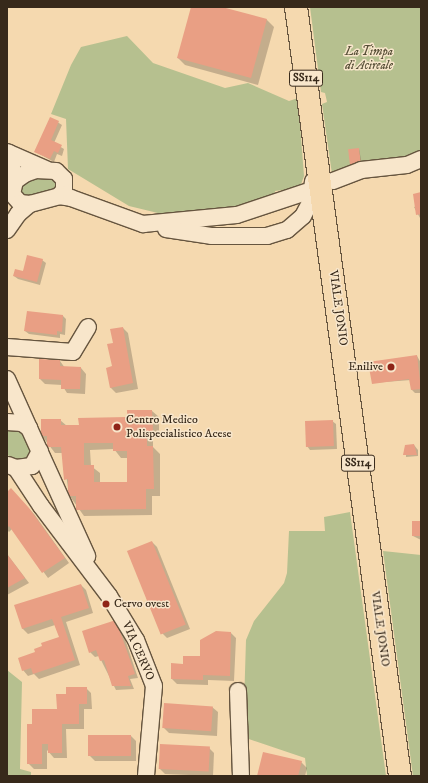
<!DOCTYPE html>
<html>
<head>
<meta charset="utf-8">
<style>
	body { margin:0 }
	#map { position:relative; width:428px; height:783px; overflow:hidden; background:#f5d9af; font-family:"IM FELL DW Pica",serif }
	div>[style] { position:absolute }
	.green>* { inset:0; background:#b6c08f }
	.shadow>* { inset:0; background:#0003 }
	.building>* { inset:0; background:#e99f84; transform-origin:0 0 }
	.roads { filter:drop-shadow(1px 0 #66553f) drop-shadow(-1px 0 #66553f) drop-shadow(0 1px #66553f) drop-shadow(0 -1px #66553f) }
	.street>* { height:16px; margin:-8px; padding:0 8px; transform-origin:8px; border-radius:8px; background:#f8e6cb }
	.primary>* { height:22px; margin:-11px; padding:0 11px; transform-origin:11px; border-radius:11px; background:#f5d9af }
	.dots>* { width:11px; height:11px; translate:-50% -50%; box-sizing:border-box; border:2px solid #f8e6cb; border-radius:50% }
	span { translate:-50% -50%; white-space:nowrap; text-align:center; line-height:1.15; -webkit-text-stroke:3px #f8e6cb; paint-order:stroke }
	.shield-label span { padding:1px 3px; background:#f8e6cb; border:1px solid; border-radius:3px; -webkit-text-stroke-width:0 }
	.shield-label { font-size:11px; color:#37291a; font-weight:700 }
	.park-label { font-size:12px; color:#574f37; font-style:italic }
	.street-label { font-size:12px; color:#37291a }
	.poi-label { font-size:12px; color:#37291a }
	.right { translate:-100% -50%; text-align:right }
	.left { translate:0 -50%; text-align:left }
	.frame { position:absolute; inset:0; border:8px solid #37291a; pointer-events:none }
</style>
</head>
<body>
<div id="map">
	<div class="green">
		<div style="clip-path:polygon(310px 7px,421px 7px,421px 167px,333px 181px,322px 104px,327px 102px,325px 93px,321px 92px)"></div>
		<div style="clip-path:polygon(127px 36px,153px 63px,225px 88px,248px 83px,289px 101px,298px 98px,304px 176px,299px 190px,285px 196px,283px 190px,275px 191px,274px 201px,185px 216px,162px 214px,129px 206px,68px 169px,66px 119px,51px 114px,71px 65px,81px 47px)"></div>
		<div style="clip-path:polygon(46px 176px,57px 181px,54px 189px,29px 196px,20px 192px,22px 184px,28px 179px)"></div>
		<div style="clip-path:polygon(7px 427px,20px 428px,34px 449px,28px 459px,22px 461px,11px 458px,7px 454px)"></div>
		<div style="clip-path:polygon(350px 512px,386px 776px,307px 776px,305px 758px,243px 737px,246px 640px,254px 621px,284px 583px,287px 573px,289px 531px,325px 531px,324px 517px)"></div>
		<div style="clip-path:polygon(383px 551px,421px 555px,421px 776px,413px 776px)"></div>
		<div style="clip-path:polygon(7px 670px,22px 682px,20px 769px,31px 772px,31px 776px,7px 776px)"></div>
	</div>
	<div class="shadow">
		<div style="clip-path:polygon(192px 7px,219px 7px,267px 20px,274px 27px,258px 85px,185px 65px,178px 58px)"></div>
		<div style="clip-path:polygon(51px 118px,62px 125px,54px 143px,64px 149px,62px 156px,57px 154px,54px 162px,36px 152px)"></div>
		<div style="clip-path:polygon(359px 149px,362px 165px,353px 166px,351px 165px)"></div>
		<div style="clip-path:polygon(421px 193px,421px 218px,420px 218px,414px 207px,418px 206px)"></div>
		<div style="clip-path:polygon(42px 260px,46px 263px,40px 285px,18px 279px,14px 276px)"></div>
		<div style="clip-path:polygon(28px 312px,63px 316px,66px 319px,65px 335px,60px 334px,60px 338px,29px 334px,25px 331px)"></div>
		<div style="clip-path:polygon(123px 328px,128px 333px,138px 389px,116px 393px,111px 388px,107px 369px,113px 367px,115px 344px)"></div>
		<div style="clip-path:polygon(417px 356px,421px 363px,421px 393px,415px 393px,412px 390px,411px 380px,372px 383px)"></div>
		<div style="clip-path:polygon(60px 361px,65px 368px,81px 368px,86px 374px,85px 394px,67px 393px,62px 385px,45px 384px,40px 379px)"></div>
		<div style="clip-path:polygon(evenodd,152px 411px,159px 417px,159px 438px,153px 438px,153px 447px,160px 454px,160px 496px,152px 496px,152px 515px,84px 516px,69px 495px,63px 453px,55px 453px,42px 436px,60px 420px,67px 426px,80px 426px,128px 418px,152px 411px,114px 449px,121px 458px,128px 458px,128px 483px,100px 483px,100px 473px,91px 466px,90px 450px,114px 449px)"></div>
		<div style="clip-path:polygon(332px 421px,336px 424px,337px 449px,310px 450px,307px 446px,306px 422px)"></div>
		<div style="clip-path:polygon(414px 445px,418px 450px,418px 456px,406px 457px,406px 446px)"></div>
		<div style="clip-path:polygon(11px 490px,34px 514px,69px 563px,48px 578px,12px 529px,9px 532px,7px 530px,7px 493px)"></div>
		<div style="clip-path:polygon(413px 522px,421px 522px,421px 540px,413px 536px)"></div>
		<div style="clip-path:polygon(152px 542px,157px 547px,190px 629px,167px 638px,162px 633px)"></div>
		<div style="clip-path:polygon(7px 554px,29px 583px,7px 595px)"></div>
		<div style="clip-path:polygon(81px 585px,86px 590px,93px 613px,66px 622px,80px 665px,39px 679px,34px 674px,28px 676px,23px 670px,36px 653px,60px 638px,55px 625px,28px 634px,22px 628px)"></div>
		<div style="clip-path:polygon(116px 621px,121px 627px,138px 678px,130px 679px,134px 689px,116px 690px,99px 656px,95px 657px,90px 652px)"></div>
		<div style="clip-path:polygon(230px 632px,236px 638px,234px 681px,208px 680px,208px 685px,177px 684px,172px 679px,172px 664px,184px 665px,201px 657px)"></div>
		<div style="clip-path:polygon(86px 688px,91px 693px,92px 709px,84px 709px,84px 729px,66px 729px,67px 758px,54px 758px,47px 750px,47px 769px,34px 769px,28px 763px,33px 725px,58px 710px,67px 695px)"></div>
		<div style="clip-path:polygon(212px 707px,218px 712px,217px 736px,169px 733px,164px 728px)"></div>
		<div style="clip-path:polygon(131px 736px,136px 741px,136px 761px,95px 761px,89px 755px)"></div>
		<div style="clip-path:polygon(209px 748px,214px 753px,213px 776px,165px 774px,160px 769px)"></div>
		<div style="clip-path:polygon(301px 762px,307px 768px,305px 776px,258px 776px)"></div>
	</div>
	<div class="building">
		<div style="clip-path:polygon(191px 7px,222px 7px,267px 19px,251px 78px,177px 58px)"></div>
		<div style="clip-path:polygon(50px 117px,59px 121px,51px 140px,62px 145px,58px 153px,54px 151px,50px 159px,34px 152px)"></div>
		<div style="left:359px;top:148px;width:16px;height:11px;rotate:83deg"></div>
		<div style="clip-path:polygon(421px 192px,421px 214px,416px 215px,413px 194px)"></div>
		<div style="clip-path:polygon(27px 255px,43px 259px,37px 282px,13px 276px,15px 269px,23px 271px)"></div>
		<div style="clip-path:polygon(27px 311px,63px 315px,62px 332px,57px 331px,57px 335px,24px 331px)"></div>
		<div style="clip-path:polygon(123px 327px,133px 383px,110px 388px,106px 368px,112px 366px,107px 344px,113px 343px,110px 329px)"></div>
		<div style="clip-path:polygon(417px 355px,421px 389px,411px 390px,409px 379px,372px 384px,368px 362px)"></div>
		<div style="clip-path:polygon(39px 359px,60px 360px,60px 366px,81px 367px,80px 389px,61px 389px,61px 380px,39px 379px)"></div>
		<div style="clip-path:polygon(evenodd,127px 410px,152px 410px,153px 431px,147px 431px,147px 446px,153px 446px,154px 489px,146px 489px,146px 509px,76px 510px,76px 496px,68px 496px,68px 479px,64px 480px,61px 447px,47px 447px,47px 436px,41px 436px,41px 419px,61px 419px,61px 425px,79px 425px,78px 418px,127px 417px,127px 410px,84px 443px,113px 443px,113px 451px,127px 451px,127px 482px,94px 482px,94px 465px,84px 465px,84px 443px)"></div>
		<div style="left:333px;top:420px;width:26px;height:28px;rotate:88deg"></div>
		<div style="clip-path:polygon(414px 444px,417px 455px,403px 455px,405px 445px)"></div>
		<div style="clip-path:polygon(11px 488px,29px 508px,65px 558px,42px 573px,9px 526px,7px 528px,7px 492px)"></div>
		<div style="left:412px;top:521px;width:9px;height:15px"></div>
		<div style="left:152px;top:541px;width:90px;height:27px;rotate:68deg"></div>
		<div style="clip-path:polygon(7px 554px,25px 578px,7px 588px)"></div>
		<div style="clip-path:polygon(81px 584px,89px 608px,61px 617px,75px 660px,33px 674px,31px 668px,22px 671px,18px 658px,35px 652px,34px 649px,42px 646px,41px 643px,59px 637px,52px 619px,22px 629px,14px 605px)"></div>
		<div style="clip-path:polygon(116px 620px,135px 674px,128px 676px,131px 686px,112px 686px,104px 660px,100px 661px,96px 650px,89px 653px,82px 631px)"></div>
		<div style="clip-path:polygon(216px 631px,231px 632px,230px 676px,203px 675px,203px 680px,171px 679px,171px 663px,183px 664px,183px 656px,200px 656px,200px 640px)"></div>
		<div style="clip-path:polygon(66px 687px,87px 687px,87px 704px,79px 704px,79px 724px,62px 724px,62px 753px,48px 753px,48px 744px,42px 744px,42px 764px,27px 764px,27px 724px,32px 724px,32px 709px,57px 709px,56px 694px,66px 694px)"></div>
		<div style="left:164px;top:703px;width:49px;height:25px;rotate:4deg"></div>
		<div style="left:88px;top:735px;width:43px;height:21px"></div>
		<div style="left:160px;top:744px;width:50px;height:25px;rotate:3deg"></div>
		<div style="clip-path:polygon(263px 752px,302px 761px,298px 776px,257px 776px)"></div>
	</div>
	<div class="roads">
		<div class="street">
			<div style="left:7px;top:152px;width:43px;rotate:23.6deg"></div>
			<div style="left:9px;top:153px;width:29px;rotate:78deg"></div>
			<div style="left:15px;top:181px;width:13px;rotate:103deg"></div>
			<div style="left:12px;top:194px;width:12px;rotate:48deg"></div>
			<div style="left:20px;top:203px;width:10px;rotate:6deg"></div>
			<div style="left:30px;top:204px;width:30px;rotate:-15deg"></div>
			<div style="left:59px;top:196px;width:8px;rotate:-50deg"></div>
			<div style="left:64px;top:190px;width:11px;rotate:-90deg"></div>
			<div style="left:64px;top:179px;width:11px;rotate:-135deg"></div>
			<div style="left:56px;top:171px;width:20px;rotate:-177deg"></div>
			<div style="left:36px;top:170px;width:12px;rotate:160deg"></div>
			<div style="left:25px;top:174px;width:12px;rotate:145deg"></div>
			<div style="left:333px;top:181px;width:30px;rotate:-21deg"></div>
			<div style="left:361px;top:170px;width:46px;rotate:-6.2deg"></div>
			<div style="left:407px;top:165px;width:15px;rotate:-23deg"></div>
			<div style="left:59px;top:196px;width:12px;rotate:9deg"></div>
			<div style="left:71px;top:198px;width:77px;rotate:19.9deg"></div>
			<div style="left:143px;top:224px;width:94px;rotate:-5.5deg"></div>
			<div style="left:237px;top:215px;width:73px;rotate:-18.4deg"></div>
			<div style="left:166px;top:229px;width:47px;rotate:8.7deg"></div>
			<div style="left:212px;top:236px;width:55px"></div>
			<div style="left:267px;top:236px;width:21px;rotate:-17deg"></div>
			<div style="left:287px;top:230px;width:21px;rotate:-41deg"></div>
			<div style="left:303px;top:216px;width:15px;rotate:-62deg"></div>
			<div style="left:310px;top:203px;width:22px;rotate:-82deg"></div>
			<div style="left:7px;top:230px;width:19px;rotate:-55deg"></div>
			<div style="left:18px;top:214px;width:16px;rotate:-40deg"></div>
			<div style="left:7px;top:347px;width:66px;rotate:4.3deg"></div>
			<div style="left:73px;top:352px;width:29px;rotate:-59deg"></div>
			<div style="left:7px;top:379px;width:54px;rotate:65.8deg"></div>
			<div style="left:7px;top:422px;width:15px;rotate:4deg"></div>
			<div style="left:22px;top:423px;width:9px;rotate:36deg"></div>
			<div style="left:29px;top:428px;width:141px;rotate:65.6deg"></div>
			<div style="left:8px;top:465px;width:9px;rotate:21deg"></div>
			<div style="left:16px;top:468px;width:16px;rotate:-7deg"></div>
			<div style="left:32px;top:466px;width:17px;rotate:-62deg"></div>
			<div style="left:16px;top:468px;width:45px;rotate:56.7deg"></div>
			<div style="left:41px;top:506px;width:113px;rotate:52.9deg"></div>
			<div style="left:109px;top:596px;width:52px;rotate:58.5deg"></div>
			<div style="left:136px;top:640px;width:49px;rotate:68.6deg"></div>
			<div style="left:154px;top:686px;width:90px;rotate:95.1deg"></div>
			<div style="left:238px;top:691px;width:85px;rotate:88deg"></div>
		</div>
		<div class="primary">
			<div style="left:296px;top:7px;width:776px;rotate:82.3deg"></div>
		</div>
	</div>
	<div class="dots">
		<div style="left:391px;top:367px;background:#8f2418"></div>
		<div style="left:117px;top:427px;background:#8f2418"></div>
		<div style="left:106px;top:604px;background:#8f2418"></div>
	</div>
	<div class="shield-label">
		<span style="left:306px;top:78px">SS114</span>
		<span style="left:358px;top:463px">SS114</span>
	</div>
	<div class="park-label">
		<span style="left:369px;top:59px">La Timpa<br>di Acireale</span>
	</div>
	<div class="street-label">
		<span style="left:338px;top:308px;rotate:82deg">VIALE JONIO</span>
		<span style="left:380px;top:629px;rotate:82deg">VIALE JONIO</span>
		<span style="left:138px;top:651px;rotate:66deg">VIA CERVO</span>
	</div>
	<div class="poi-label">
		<span class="right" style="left:383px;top:367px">Enilive</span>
		<span class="left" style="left:126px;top:427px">Centro Medico<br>Polispecialistico Acese</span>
		<span class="left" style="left:114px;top:604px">Cervo ovest</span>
	</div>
	<div class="frame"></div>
</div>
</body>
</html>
